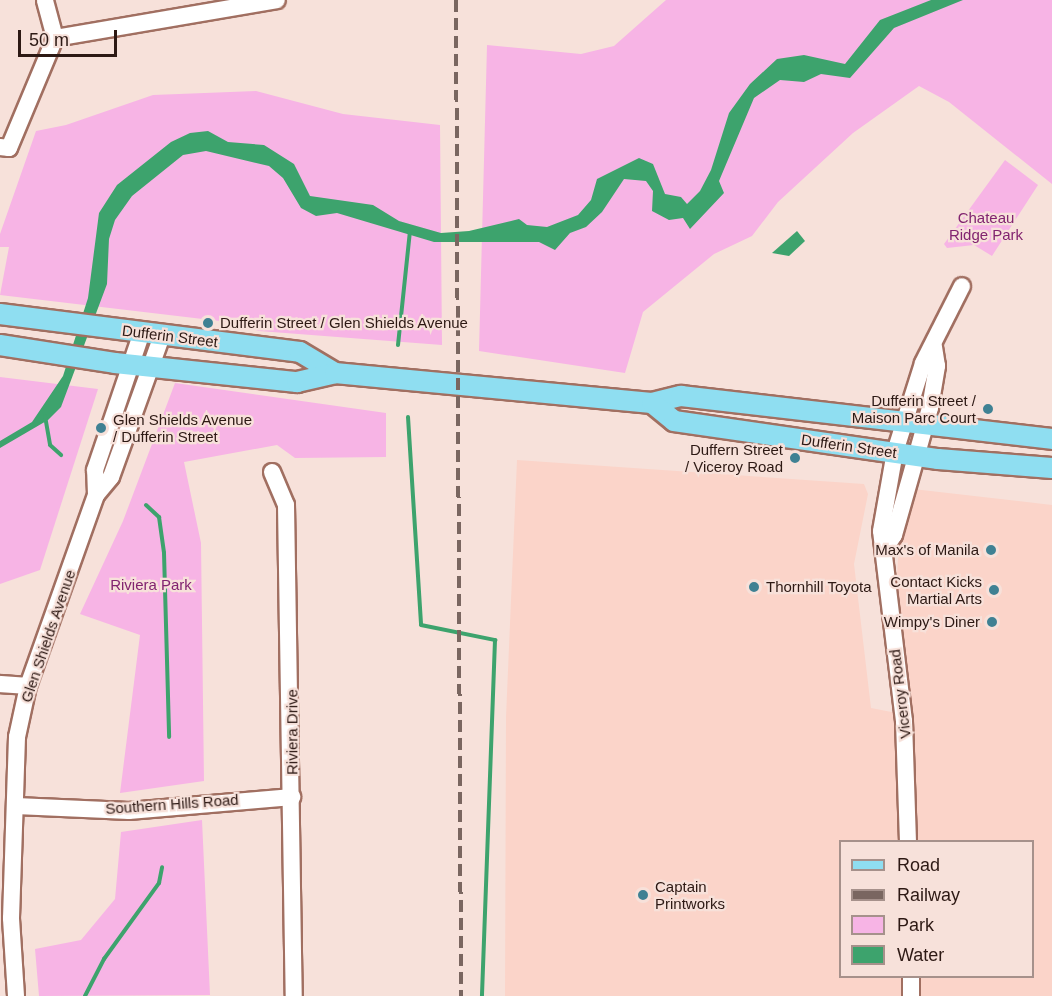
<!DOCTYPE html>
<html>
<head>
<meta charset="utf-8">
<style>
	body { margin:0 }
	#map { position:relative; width:1052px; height:996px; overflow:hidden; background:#f7e1da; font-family:Helvetica,sans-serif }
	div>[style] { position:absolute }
	.built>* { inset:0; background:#fbd4c9 }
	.green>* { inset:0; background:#f7b4e5 }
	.water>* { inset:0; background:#3da36d }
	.stream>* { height:4px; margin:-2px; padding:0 2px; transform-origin:2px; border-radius:2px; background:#3da36d }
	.roads { filter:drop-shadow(2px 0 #a16f61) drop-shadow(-2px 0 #a16f61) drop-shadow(0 2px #a16f61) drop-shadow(0 -2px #a16f61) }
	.minor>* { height:16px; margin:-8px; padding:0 8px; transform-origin:8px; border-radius:8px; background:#fff }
	.major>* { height:20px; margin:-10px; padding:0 10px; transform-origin:10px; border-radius:10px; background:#8fdef1 }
	.rail>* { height:4px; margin-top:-2px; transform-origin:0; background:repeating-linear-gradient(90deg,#7a6660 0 12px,transparent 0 18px) }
	.dots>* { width:16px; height:16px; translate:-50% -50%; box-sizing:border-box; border:3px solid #f7e1da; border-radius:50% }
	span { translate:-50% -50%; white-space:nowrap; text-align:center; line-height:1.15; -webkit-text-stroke:4.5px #f7e1da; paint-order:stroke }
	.park-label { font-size:15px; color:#822470 }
	.poi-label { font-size:15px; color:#2d1914 }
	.left { translate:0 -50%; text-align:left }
	.right { translate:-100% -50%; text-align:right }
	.street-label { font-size:15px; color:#2d1914 }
	.legend { position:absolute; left:839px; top:840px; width:195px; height:138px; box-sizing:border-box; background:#f7e1da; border:2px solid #a6918b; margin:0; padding:8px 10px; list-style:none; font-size:18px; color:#2d1914 }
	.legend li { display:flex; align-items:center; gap:12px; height:30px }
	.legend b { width:30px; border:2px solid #a6918b }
	.scale { position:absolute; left:18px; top:30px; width:99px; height:27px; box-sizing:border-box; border:3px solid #2d1914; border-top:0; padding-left:8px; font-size:18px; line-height:21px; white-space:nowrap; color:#2d1914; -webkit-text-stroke:4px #f7e1da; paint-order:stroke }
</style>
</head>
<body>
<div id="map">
	<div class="built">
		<div style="clip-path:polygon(evenodd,517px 460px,864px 484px,868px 494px,854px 564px,871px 708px,912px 716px,896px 589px,900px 531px,913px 489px,1052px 505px,1052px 996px,505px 996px,506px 717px,517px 460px,840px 842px,1032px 842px,1032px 976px,840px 976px,840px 842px)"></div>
	</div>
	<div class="green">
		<div style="clip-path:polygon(666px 0,1052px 0,1052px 184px,949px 102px,919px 86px,853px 133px,778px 202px,752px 236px,714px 254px,643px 312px,625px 373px,479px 351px,487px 45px,581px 54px,614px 46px)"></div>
		<div style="clip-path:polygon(256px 91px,343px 114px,440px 125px,442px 345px,259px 331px,228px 322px,0 295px,9px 247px,0 247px,0 234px,36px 131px,66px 125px,153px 95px)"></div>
		<div style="clip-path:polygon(1005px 160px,1038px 185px,992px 256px,974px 245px,947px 248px,944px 244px)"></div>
		<div style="clip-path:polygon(0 377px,98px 389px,40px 570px,0 584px)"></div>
		<div style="clip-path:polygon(175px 383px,386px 413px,386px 457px,295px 458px,277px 445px,184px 462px,201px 543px,204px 781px,120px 793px,140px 635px,80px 614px,123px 521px)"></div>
		<div style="clip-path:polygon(202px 820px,210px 995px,39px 996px,35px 949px,81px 940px,115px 899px,121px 832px)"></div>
	</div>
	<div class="water">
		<div style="clip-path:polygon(931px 0,963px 0,894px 28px,850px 78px,821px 74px,804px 82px,780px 80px,754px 98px,719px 181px,724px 193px,690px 229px,683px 218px,669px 220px,652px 211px,653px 191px,646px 181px,624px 179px,602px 212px,586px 227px,570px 233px,555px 250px,539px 242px,434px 242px,337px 213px,316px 216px,301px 208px,283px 178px,269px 166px,206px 151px,183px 155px,132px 196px,115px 220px,109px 239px,107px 284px,61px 407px,48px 420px,0 448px,0 441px,32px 422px,63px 376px,88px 298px,99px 213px,117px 185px,171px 142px,190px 133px,208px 131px,228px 142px,264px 145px,294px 164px,310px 196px,373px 205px,399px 221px,441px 233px,469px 231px,519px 219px,527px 225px,547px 227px,578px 215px,591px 200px,597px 179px,639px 158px,653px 164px,665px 194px,681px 197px,687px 204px,700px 191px,711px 170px,729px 113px,750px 84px,777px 59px,804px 55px,845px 64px,880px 20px)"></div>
		<div style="clip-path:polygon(797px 231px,805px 241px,789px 256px,772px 253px)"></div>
	</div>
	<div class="stream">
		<div style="left:398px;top:345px;width:116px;rotate:-84deg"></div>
		<div style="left:45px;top:416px;width:29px;rotate:80deg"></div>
		<div style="left:50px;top:445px;width:15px;rotate:42deg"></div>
		<div style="left:408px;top:417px;width:208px;rotate:86.4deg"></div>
		<div style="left:421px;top:625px;width:76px;rotate:11.5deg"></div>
		<div style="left:495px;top:640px;width:356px;rotate:92.1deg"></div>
		<div style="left:146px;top:505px;width:18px;rotate:43deg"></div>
		<div style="left:159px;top:517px;width:36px;rotate:82deg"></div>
		<div style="left:164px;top:553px;width:184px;rotate:88.4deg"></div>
		<div style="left:85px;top:996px;width:42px;rotate:-62.8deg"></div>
		<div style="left:104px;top:959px;width:94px;rotate:-54.1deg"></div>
		<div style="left:159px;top:883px;width:16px;rotate:-79deg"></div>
	</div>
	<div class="roads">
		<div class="minor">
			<div style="left:55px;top:38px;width:225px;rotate:-9.7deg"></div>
			<div style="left:0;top:147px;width:9px;rotate:6deg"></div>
			<div style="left:9px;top:148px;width:119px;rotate:-67.3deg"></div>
			<div style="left:55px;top:38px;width:39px;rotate:-105deg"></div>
			<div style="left:272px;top:472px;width:36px;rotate:67deg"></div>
			<div style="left:286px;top:505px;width:491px;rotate:89.1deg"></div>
			<div style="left:96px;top:495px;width:23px;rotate:-50deg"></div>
			<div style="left:111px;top:477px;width:151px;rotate:-70.2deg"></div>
			<div style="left:886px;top:547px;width:14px;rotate:-56deg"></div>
			<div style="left:894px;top:535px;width:132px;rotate:-74.2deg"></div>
			<div style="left:930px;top:408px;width:43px;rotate:-80.5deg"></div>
			<div style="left:937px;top:366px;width:20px;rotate:-99deg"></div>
			<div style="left:0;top:684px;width:28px;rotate:4deg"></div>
			<div style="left:16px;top:806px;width:113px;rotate:2.5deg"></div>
			<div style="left:129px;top:811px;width:164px;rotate:-4.9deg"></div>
			<div style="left:908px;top:842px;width:121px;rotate:-91.9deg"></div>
			<div style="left:904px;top:721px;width:191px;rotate:-96.9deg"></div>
			<div style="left:881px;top:531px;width:80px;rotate:-80deg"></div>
			<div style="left:895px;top:452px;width:93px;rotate:-72.5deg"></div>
			<div style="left:923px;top:363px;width:86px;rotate:-63.1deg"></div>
			<div style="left:911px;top:976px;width:20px;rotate:90deg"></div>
			<div style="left:16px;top:996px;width:78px;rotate:-93.7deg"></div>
			<div style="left:11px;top:918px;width:181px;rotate:-88.1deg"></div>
			<div style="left:17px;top:737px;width:52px;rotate:-77.8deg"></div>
			<div style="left:28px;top:686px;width:203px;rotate:-70.4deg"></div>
			<div style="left:96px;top:495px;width:25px;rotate:-92deg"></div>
			<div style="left:95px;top:470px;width:146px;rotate:-71.2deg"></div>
		</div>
		<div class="major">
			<div style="left:0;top:314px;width:302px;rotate:7.2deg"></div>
			<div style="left:300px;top:352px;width:41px;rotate:31deg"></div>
			<div style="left:0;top:345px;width:116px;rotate:8.9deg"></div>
			<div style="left:115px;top:363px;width:183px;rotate:6deg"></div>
			<div style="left:297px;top:382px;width:39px;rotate:-13deg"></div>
			<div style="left:335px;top:373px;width:318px;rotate:5.4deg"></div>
			<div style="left:652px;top:403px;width:30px;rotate:-14deg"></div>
			<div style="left:681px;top:396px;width:373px;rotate:6.6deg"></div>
			<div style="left:652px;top:403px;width:28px;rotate:39deg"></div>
			<div style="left:674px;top:421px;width:267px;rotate:8.2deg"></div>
			<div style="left:938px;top:459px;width:114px;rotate:4.5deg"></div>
		</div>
	</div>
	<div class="rail">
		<div style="left:456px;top:0;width:996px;rotate:89.71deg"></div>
	</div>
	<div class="dots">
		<div style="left:208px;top:323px;background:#3f8193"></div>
		<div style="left:988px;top:409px;background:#3f8193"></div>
		<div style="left:101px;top:428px;background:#3f8193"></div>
		<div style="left:795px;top:458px;background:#3f8193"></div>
		<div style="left:991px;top:550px;background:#3f8193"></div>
		<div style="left:754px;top:587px;background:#3f8193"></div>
		<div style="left:994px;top:590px;background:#3f8193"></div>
		<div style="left:992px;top:622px;background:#3f8193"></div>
		<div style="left:643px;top:895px;background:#3f8193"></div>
	</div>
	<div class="park-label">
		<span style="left:986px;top:226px">Chateau<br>Ridge Park</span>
		<span style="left:151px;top:585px">Riviera Park</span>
	</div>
	<div class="poi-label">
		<span class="left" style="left:220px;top:323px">Dufferin Street / Glen Shields Avenue</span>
		<span class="right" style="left:976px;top:409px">Dufferin Street /<br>Maison Parc Court</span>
		<span class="left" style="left:113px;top:428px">Glen Shields Avenue<br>/ Dufferin Street</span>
		<span class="right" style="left:783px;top:458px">Duffern Street<br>/ Viceroy Road</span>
		<span class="right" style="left:979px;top:550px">Max's of Manila</span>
		<span class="right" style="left:982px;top:590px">Contact Kicks<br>Martial Arts</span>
		<span class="left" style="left:766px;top:587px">Thornhill Toyota</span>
		<span class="right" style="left:980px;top:622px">Wimpy's Diner</span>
		<span class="left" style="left:655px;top:895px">Captain<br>Printworks</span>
	</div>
	<div class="street-label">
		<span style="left:170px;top:336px;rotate:7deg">Dufferin Street</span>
		<span style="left:849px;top:446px;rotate:8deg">Dufferin Street</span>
		<span style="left:48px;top:636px;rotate:-71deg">Glen Shields Avenue</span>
		<span style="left:900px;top:694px;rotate:-97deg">Viceroy Road</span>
		<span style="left:292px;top:732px;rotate:-90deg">Riviera Drive</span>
		<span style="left:172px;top:804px;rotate:-4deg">Southern Hills Road</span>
	</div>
	<ul class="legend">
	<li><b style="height:8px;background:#8fdef1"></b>Road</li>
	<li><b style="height:8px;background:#7a6660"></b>Railway</li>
	<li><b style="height:16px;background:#f7b4e5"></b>Park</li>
	<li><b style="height:16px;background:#3da36d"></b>Water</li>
	</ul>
	<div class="scale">50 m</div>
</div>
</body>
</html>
